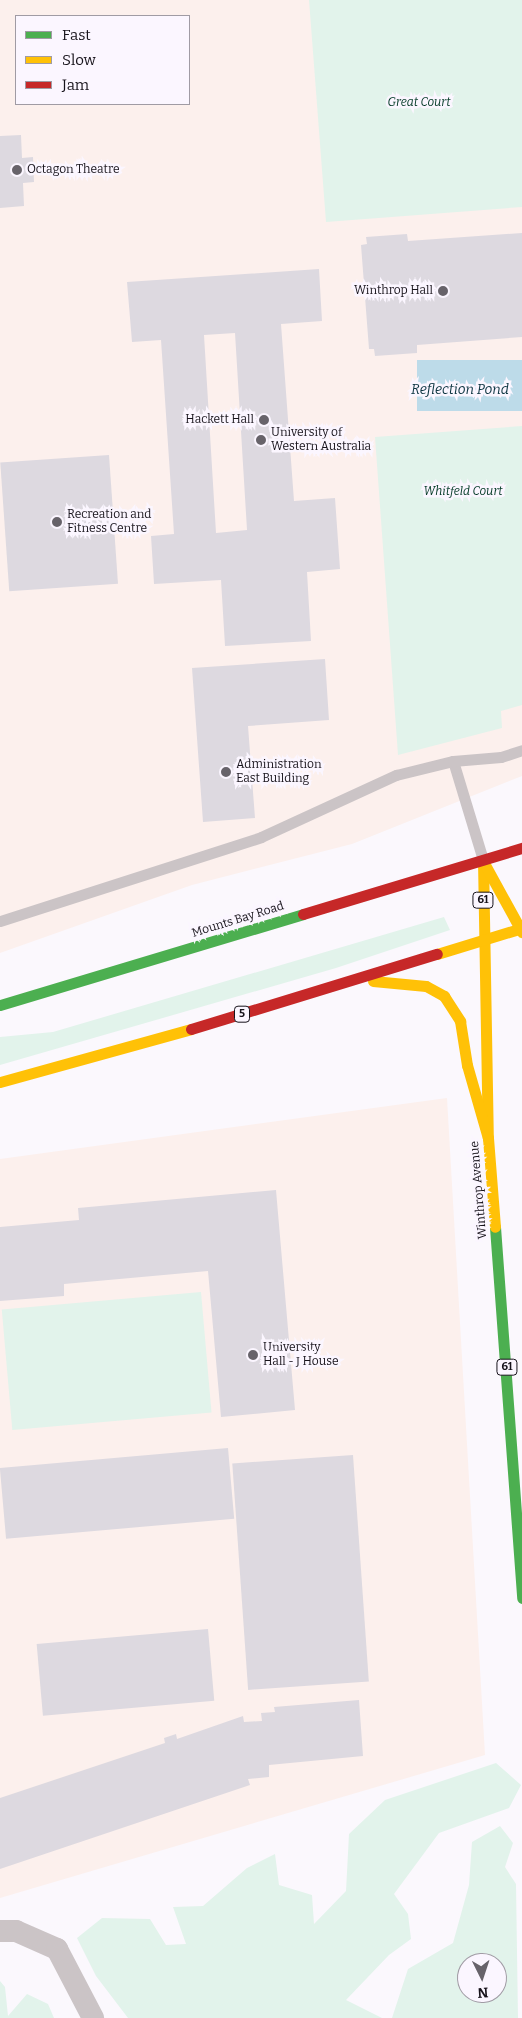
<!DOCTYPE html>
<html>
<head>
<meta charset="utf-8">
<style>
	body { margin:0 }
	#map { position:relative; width:522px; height:2018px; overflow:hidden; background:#fbf8fd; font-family:Bitter,serif }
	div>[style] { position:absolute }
	.education>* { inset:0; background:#fcf0ed }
	.green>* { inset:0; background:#e2f3eb; transform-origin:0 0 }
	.water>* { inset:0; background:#bddbe9; transform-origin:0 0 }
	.building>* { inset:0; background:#ddd9e0; transform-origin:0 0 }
	.lane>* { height:11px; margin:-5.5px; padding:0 5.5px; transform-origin:5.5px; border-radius:5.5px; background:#cbc4c6 }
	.street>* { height:22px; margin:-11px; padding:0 11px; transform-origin:11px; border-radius:11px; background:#cbc4c6 }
	.fast>* { height:11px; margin:-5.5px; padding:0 5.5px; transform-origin:5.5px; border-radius:5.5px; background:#4caf50 }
	.slow>* { height:11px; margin:-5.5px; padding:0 5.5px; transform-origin:5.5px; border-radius:5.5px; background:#ffc107 }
	.jam>* { height:11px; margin:-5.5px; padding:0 5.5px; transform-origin:5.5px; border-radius:5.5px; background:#c62828 }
	.dots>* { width:14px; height:14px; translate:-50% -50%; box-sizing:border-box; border:2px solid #fbf6ff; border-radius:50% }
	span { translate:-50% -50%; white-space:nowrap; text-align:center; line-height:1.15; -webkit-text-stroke:5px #fbf6ff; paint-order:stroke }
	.shield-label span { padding:1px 4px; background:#fbf6ff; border:1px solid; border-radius:4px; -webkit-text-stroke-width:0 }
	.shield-label { font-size:11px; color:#17131b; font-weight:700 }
	.park-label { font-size:12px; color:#013824; font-style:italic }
	.poi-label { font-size:12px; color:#17131b }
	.left { translate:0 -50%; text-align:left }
	.right { translate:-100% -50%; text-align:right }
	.street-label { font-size:12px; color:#17131b }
	.water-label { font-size:14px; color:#0d3542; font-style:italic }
	.legend { position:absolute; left:15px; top:15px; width:175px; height:90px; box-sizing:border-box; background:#fbf6ff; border:1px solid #a09ba4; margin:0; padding:6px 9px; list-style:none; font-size:15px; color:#17131b }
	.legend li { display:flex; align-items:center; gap:10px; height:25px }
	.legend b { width:25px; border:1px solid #a09ba4 }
	.north { position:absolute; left:457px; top:1953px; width:50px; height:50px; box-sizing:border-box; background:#fbf6ff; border:1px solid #a09ba4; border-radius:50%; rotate:176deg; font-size:14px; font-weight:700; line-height:20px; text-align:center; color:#17131b }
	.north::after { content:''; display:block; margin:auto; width:18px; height:22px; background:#67636a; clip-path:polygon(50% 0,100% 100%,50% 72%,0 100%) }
</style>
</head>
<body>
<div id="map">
	<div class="education">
		<div style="clip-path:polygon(evenodd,0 0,522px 0,522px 776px,352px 844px,192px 885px,0 953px,0 0,16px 16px,189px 16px,189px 104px,16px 104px,16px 16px)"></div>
		<div style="clip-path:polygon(447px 1098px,485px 1755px,0 1898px,0 1159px)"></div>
	</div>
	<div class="green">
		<div style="clip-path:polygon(309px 0,522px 0,522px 207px,326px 222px)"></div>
		<div style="clip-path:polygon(522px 426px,522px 705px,501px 711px,502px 728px,398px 755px,375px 437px)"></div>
		<div style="clip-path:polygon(444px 917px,450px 930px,336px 968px,0 1065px,0 1037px,53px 1032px)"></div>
		<div style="left:201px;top:1292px;width:121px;height:200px;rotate:85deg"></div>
		<div style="clip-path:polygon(496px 1763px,521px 1785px,509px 1808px,439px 1833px,394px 1894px,408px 1914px,411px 1939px,389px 1955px,346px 2000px,382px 2018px,128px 2018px,96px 1976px,77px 1938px,102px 1918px,150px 1919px,166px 1945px,186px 1944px,173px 1907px,203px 1906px,247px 1868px,275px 1854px,279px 1885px,312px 1895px,314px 1924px,346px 1891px,349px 1834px,385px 1800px)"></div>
		<div style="clip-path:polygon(evenodd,500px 1826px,513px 1843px,505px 1867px,516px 1884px,518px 2018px,392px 2018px,408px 1969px,453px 1943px,469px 1885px,472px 1842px,500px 1826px,467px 1963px,497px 1963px,497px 1993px,467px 1993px,467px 1963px)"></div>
		<div style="clip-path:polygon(0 1981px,5px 1987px,8px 2016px,27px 1994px,48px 2004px,54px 2018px,0 2018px)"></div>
	</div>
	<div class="water">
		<div style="left:522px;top:360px;width:51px;height:105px;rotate:90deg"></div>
	</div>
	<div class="building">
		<div style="clip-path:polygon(21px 135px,22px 158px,33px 157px,34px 182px,23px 183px,24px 206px,0 208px,0 136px)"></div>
		<div style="clip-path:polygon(522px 233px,522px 337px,417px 345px,417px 353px,375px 356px,374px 349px,369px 349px,361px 245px,367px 244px,366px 237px,407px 234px,408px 241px)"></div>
		<div style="clip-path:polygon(evenodd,319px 269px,322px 321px,281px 324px,294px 501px,335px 498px,340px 569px,307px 572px,311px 641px,225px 646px,221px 580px,154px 584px,151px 536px,174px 534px,161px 340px,132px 342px,127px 282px,319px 269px,235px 333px,247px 530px,216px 533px,204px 335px,235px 333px)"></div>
		<div style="left:109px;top:455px;width:129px;height:109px;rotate:86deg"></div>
		<div style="clip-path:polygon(325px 659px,329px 720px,248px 726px,255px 818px,203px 822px,192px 668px)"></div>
		<div style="clip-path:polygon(276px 1190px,295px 1410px,221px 1417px,208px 1271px,64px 1284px,64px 1296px,0 1301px,0 1227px,79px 1220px,78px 1208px)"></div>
		<div style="left:228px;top:1448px;width:71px;height:229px;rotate:85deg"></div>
		<div style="left:353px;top:1455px;width:227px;height:121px;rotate:86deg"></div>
		<div style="left:208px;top:1629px;width:72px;height:172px;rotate:85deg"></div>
		<div style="clip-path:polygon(359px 1700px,363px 1756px,269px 1765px,269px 1777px,248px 1779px,250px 1785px,0 1869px,0 1798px,165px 1743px,164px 1738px,176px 1734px,177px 1739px,243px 1716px,244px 1722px,262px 1721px,261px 1713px,275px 1712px,274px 1707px)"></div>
	</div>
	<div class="lane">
		<div style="left:453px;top:761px;width:103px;rotate:73.1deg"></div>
		<div style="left:0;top:921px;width:274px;rotate:-17.8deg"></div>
		<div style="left:261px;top:837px;width:149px;rotate:-24.7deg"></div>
		<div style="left:396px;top:775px;width:59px;rotate:-13.8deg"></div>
		<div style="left:453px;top:761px;width:48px;rotate:-4.8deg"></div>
		<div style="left:501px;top:757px;width:22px;rotate:-18deg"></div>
	</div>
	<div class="street">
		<div style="left:0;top:1931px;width:16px"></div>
		<div style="left:16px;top:1931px;width:45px;rotate:23.7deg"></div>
		<div style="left:57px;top:1949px;width:78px;rotate:62.4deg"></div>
	</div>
	<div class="fast">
		<div style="left:0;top:1005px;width:316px;rotate:-16.7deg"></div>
		<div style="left:495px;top:1227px;width:372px;rotate:85.8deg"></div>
	</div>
	<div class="slow">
		<div style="left:483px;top:860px;width:278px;rotate:89deg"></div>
		<div style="left:488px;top:1138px;width:89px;rotate:85.5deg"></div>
		<div style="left:484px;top:863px;width:79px;rotate:61.2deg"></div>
		<div style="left:437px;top:954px;width:89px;rotate:-17deg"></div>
		<div style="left:373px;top:981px;width:53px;rotate:5.4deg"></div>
		<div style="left:426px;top:986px;width:21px;rotate:29deg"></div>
		<div style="left:444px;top:996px;width:30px;rotate:57deg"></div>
		<div style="left:460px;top:1021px;width:45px;rotate:81deg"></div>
		<div style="left:467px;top:1065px;width:76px;rotate:74deg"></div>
		<div style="left:0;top:1082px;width:198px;rotate:-15.5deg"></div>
	</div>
	<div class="jam">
		<div style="left:303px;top:914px;width:229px;rotate:-16.8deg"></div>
		<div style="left:191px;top:1029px;width:257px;rotate:-17deg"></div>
	</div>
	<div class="dots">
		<div style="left:17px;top:170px;background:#67636a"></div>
		<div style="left:443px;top:291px;background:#67636a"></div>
		<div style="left:264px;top:420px;background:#67636a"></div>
		<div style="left:261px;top:440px;background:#67636a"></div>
		<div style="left:57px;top:522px;background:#67636a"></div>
		<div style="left:226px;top:772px;background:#67636a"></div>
		<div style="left:253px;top:1355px;background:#67636a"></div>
	</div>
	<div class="shield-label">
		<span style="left:483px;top:900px">61</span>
		<span style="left:242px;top:1014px">5</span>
		<span style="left:507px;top:1367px">61</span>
	</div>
	<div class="park-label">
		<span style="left:419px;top:103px">Great Court</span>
		<span style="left:463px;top:492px">Whitfeld Court</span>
	</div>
	<div class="poi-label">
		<span class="left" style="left:27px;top:170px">Octagon Theatre</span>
		<span class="right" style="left:433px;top:291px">Winthrop Hall</span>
		<span class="right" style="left:254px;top:420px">Hackett Hall</span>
		<span class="left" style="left:271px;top:440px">University of<br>Western Australia</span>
		<span class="left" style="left:67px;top:522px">Recreation and<br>Fitness Centre</span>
		<span class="left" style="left:236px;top:772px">Administration<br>East Building</span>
		<span class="left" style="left:263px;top:1355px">University<br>Hall - J House</span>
	</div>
	<div class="street-label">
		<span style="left:238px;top:920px;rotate:-17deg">Mounts Bay Road</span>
		<span style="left:479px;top:1190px;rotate:-95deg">Winthrop Avenue</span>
	</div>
	<div class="water-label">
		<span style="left:460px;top:390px">Reflection Pond</span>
	</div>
	<ul class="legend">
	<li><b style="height:6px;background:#4caf50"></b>Fast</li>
	<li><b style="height:6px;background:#ffc107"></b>Slow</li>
	<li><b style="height:6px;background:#c62828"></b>Jam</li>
	</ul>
	<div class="north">N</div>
</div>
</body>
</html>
